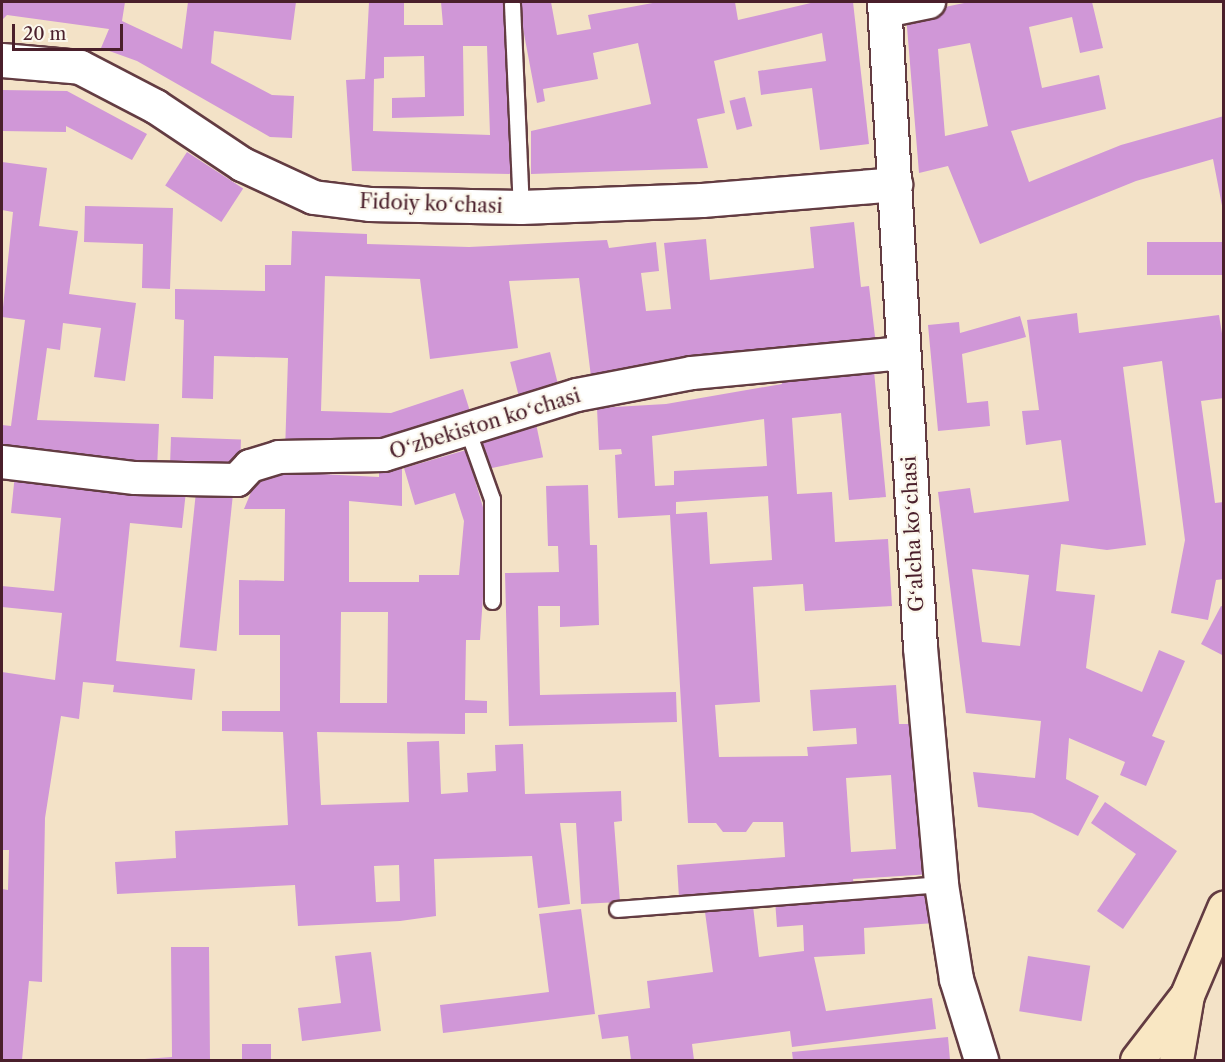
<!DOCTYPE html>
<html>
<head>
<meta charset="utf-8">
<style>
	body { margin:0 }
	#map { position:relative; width:1225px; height:1062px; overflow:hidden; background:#f3e2c7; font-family:"Libre Caslon Text",serif }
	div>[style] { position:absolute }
	.building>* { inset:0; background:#d097d7; transform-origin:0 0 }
	.roads { filter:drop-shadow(2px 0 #633c42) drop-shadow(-2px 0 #633c42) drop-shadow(0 2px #633c42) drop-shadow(0 -2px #633c42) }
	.service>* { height:15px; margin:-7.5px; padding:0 7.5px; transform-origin:7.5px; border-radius:7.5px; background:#fff }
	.minor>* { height:32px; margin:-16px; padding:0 16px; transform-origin:16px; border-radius:16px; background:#fff }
	.tertiary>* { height:33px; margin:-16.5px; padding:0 16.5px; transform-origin:16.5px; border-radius:16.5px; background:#fff }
	.secondary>* { height:33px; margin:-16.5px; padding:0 16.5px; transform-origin:16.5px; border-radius:16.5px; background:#f9e7c3 }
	span { translate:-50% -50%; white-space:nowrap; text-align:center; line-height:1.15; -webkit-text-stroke:4.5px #fbf7ec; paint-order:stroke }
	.street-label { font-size:20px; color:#4a1f2b }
	.frame { position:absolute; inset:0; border:3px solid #4a1f2b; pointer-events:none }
	.scale { position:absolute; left:12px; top:24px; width:111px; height:27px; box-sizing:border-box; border:3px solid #4a1f2b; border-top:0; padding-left:8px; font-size:18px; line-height:21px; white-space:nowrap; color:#4a1f2b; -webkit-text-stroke:4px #fbf7ec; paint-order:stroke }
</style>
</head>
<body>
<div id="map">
	<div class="building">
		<div style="clip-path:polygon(2px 2px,125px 2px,122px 21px,182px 49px,188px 2px,296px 2px,291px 40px,214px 31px,211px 63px,272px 95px,294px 96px,292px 138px,270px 137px,137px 61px,101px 48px,109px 29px,7px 15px,2px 20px)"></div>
		<div style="clip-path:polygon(evenodd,369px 2px,404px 2px,404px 25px,443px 25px,441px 2px,507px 2px,515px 174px,352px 171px,346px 80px,365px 79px,369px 2px,463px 46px,487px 46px,490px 135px,373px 131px,374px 79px,384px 78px,384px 57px,424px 56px,425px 97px,392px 98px,392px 118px,464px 116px,463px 46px)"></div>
		<div style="clip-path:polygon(518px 2px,551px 2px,557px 35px,591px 29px,588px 15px,658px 2px,735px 2px,738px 20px,815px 2px,853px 2px,869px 144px,820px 150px,812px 88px,761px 95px,758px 71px,826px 61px,822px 33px,714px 61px,725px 113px,697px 119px,708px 168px,531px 174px,531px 131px,651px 104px,638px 43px,593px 53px,598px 79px,543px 89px,545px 101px,537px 103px)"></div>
		<div style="clip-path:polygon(evenodd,969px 2px,1092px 2px,1103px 48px,1080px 53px,1072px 17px,1029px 27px,1042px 88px,1099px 75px,1106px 109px,1011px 131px,1029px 182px,1121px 145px,1224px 116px,1224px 216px,1213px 159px,1136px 181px,980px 244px,948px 166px,919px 173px,906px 15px,969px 2px,970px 43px,988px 126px,945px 136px,938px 49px,970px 43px)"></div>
		<div style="clip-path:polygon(2px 90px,67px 91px,147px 134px,132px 160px,66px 126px,66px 132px,2px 131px)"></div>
		<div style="left:745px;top:97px;width:30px;height:16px;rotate:76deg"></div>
		<div style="left:187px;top:152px;width:67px;height:40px;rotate:33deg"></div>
		<div style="clip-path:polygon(2px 162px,47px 168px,39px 226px,78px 231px,69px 294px,136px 303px,125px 381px,94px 377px,101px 328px,63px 323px,60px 350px,47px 348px,37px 420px,159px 424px,157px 469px,2px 461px,2px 425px,11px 426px,25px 320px,2px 317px,13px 212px,2px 210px)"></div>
		<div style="clip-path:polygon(85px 206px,173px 208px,170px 289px,142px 288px,143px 244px,84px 242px)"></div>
		<div style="clip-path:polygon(854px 222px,861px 287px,869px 286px,876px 345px,591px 377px,579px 278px,509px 281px,518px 348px,430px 359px,420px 279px,325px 276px,321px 411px,391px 413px,463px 389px,473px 421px,390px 448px,285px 452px,288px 358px,214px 356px,213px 399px,182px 398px,184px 320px,175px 319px,175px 289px,265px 291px,265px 265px,291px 265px,292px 231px,367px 234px,367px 244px,469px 247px,607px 240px,609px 248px,656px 242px,659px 271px,641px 273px,646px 311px,671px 309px,664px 243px,706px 239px,710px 280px,814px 268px,810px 227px)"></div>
		<div style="left:1224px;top:242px;width:33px;height:77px;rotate:90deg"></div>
		<div style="clip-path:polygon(evenodd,1077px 313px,1079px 333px,1219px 315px,1224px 346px,1224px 398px,1201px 401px,1215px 503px,1224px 502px,1224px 579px,1216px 580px,1208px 620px,1171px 613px,1185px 540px,1162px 361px,1123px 367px,1146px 545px,1107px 550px,1061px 544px,1056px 591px,1095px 595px,1086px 668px,1142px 692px,1159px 650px,1185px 661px,1152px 736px,1165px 741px,1146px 786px,1120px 775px,1125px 762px,1069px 738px,1066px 779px,1099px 796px,1078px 836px,1032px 813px,978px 807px,973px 772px,1035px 778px,1041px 721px,966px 713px,938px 492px,970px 488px,974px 513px,1069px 501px,1061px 440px,1026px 445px,1022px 411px,1039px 410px,1027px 320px,1077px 313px,972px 569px,1029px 575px,1020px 646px,982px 642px,972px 569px)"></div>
		<div style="clip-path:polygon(1020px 316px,1026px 337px,962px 354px,967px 403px,988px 401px,990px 426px,938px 431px,928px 325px,959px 322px,960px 333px)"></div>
		<div style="left:550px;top:352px;width:37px;height:41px;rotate:76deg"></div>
		<div style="clip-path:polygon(evenodd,874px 371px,886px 497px,849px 500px,841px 413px,792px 418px,797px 494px,832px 492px,835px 542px,888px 539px,892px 606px,805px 611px,803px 584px,753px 587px,760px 702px,715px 705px,719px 757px,808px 756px,807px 747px,857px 744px,856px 728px,813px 731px,810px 690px,896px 685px,899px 724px,909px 724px,910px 740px,922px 739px,932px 874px,853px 879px,854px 886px,679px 898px,677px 865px,785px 857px,783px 822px,753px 822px,746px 832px,723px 832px,716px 823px,688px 823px,670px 515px,618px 518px,615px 455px,622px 454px,621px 449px,599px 450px,597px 408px,666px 404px,782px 384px,782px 379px,874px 371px,764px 419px,767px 466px,674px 471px,674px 485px,655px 486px,652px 436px,764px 419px,874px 371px,768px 496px,772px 560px,710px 564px,707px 512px,676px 514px,676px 502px,768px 496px,874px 371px,891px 775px,896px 849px,851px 852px,846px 778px,891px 775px)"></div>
		<div style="left:535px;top:419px;width:39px;height:56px;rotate:78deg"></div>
		<div style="left:171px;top:437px;width:70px;height:36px;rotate:2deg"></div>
		<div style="clip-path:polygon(evenodd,466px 450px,488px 524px,480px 640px,466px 640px,465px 700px,487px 701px,487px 713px,465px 713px,465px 734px,317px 732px,321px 805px,409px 802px,407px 742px,439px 741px,441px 794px,468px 792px,467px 773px,496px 771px,495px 745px,523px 744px,525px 794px,621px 791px,622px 821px,614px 822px,620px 902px,581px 904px,576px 823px,560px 823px,570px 904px,538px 908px,532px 856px,434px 859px,436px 916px,400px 921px,298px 926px,295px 885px,117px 894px,115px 862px,176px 858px,175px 831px,288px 825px,283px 732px,222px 731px,222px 711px,280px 711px,280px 635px,239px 635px,239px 580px,284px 581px,285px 509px,244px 509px,260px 471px,379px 477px,379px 469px,402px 469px,402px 506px,349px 501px,349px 582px,419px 582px,419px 575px,459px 575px,464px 521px,455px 493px,415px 505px,404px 468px,466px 450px,341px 612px,388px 612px,387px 703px,340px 703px,341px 612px,466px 450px,399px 865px,400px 901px,376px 902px,374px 866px,399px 865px)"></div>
		<div style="clip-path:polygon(15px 474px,186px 491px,182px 528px,130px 523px,116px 661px,195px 669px,192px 700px,113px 692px,114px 685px,83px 682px,79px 719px,61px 716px,45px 818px,42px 982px,29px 981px,22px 1060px,2px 1060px,2px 889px,8px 890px,9px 850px,2px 850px,2px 672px,55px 680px,62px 613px,2px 607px,2px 586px,54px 591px,61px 518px,11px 513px)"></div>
		<div style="clip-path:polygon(588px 485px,590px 545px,597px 545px,599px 625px,560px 627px,560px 606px,538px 606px,540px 695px,676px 692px,677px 722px,509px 726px,505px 573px,559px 572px,558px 546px,548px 546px,546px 486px)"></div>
		<div style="left:196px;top:492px;width:37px;height:156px;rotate:6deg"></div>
		<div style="clip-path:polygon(1221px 606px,1224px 607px,1224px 656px,1201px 644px)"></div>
		<div style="clip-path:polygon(1105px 802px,1177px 851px,1123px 929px,1097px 911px,1136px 854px,1091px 823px)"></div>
		<div style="clip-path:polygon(933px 889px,935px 923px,864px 928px,865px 954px,814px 957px,826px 1011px,932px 998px,936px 1029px,792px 1047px,790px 1031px,692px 1044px,694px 1060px,631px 1060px,628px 1036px,602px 1039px,598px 1015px,650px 1008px,647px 981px,713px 972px,705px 912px,753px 906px,759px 957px,804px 951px,803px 925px,777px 927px,775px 900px)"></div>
		<div style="clip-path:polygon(581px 909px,595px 1014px,443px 1033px,440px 1005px,549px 992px,539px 914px)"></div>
		<div style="clip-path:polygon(171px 947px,209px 947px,210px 1060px,131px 1060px,172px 1057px)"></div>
		<div style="clip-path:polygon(371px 952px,381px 1031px,302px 1041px,298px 1008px,341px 1003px,335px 956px)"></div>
		<div style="left:1028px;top:956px;width:63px;height:56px;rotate:9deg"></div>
		<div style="clip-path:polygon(948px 1037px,950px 1060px,793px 1060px,792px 1052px)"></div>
		<div style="left:242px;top:1044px;width:29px;height:16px"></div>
	</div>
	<div class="roads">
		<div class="service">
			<div style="left:512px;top:4px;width:203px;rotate:87.5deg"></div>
			<div style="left:466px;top:426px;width:77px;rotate:70.4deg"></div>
			<div style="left:492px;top:499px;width:102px;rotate:90deg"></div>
			<div style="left:617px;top:909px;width:325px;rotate:-4.4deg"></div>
		</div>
		<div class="minor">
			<div style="left:885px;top:11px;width:45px;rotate:-11.6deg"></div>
			<div style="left:2px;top:462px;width:134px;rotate:6.9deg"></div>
			<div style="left:135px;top:478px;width:102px;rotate:1.1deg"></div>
			<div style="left:237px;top:480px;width:19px;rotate:-47deg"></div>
			<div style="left:250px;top:466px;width:30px;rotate:-17deg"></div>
			<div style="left:279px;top:457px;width:105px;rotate:-1.1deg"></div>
			<div style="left:384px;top:455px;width:202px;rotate:-17.3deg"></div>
			<div style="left:577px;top:395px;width:117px;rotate:-10.8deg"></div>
			<div style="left:692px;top:373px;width:212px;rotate:-5.4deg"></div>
		</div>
		<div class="tertiary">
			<div style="left:884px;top:2px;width:646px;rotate:86.81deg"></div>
			<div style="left:920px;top:647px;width:238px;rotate:84.9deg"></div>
			<div style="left:941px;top:884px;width:96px;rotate:81deg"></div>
			<div style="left:956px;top:979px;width:85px;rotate:72.8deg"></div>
			<div style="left:2px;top:60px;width:78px;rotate:5.1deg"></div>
			<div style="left:80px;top:67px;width:85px;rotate:27.5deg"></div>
			<div style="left:155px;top:106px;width:105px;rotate:33.7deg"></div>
			<div style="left:242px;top:164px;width:78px;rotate:24.9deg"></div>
			<div style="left:313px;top:197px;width:56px;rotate:7.1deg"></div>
			<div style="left:369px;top:204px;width:152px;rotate:1.1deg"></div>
			<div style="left:521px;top:207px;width:181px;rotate:-2.2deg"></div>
			<div style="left:702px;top:200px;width:194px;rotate:-4.7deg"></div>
		</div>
		<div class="secondary">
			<div style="left:1137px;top:1060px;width:77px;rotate:-52.4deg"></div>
			<div style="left:1176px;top:1060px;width:66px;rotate:-80.4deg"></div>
			<div style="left:1187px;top:995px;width:95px;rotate:-67deg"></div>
		</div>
	</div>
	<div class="street-label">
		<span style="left:431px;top:204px;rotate:2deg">Fidoiy koʻchasi</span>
		<span style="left:485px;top:424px;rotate:-17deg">Oʻzbekiston koʻchasi</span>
		<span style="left:913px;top:534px;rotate:-93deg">Gʻalcha koʻchasi</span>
	</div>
	<div class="frame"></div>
	<div class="scale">20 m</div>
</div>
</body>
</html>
